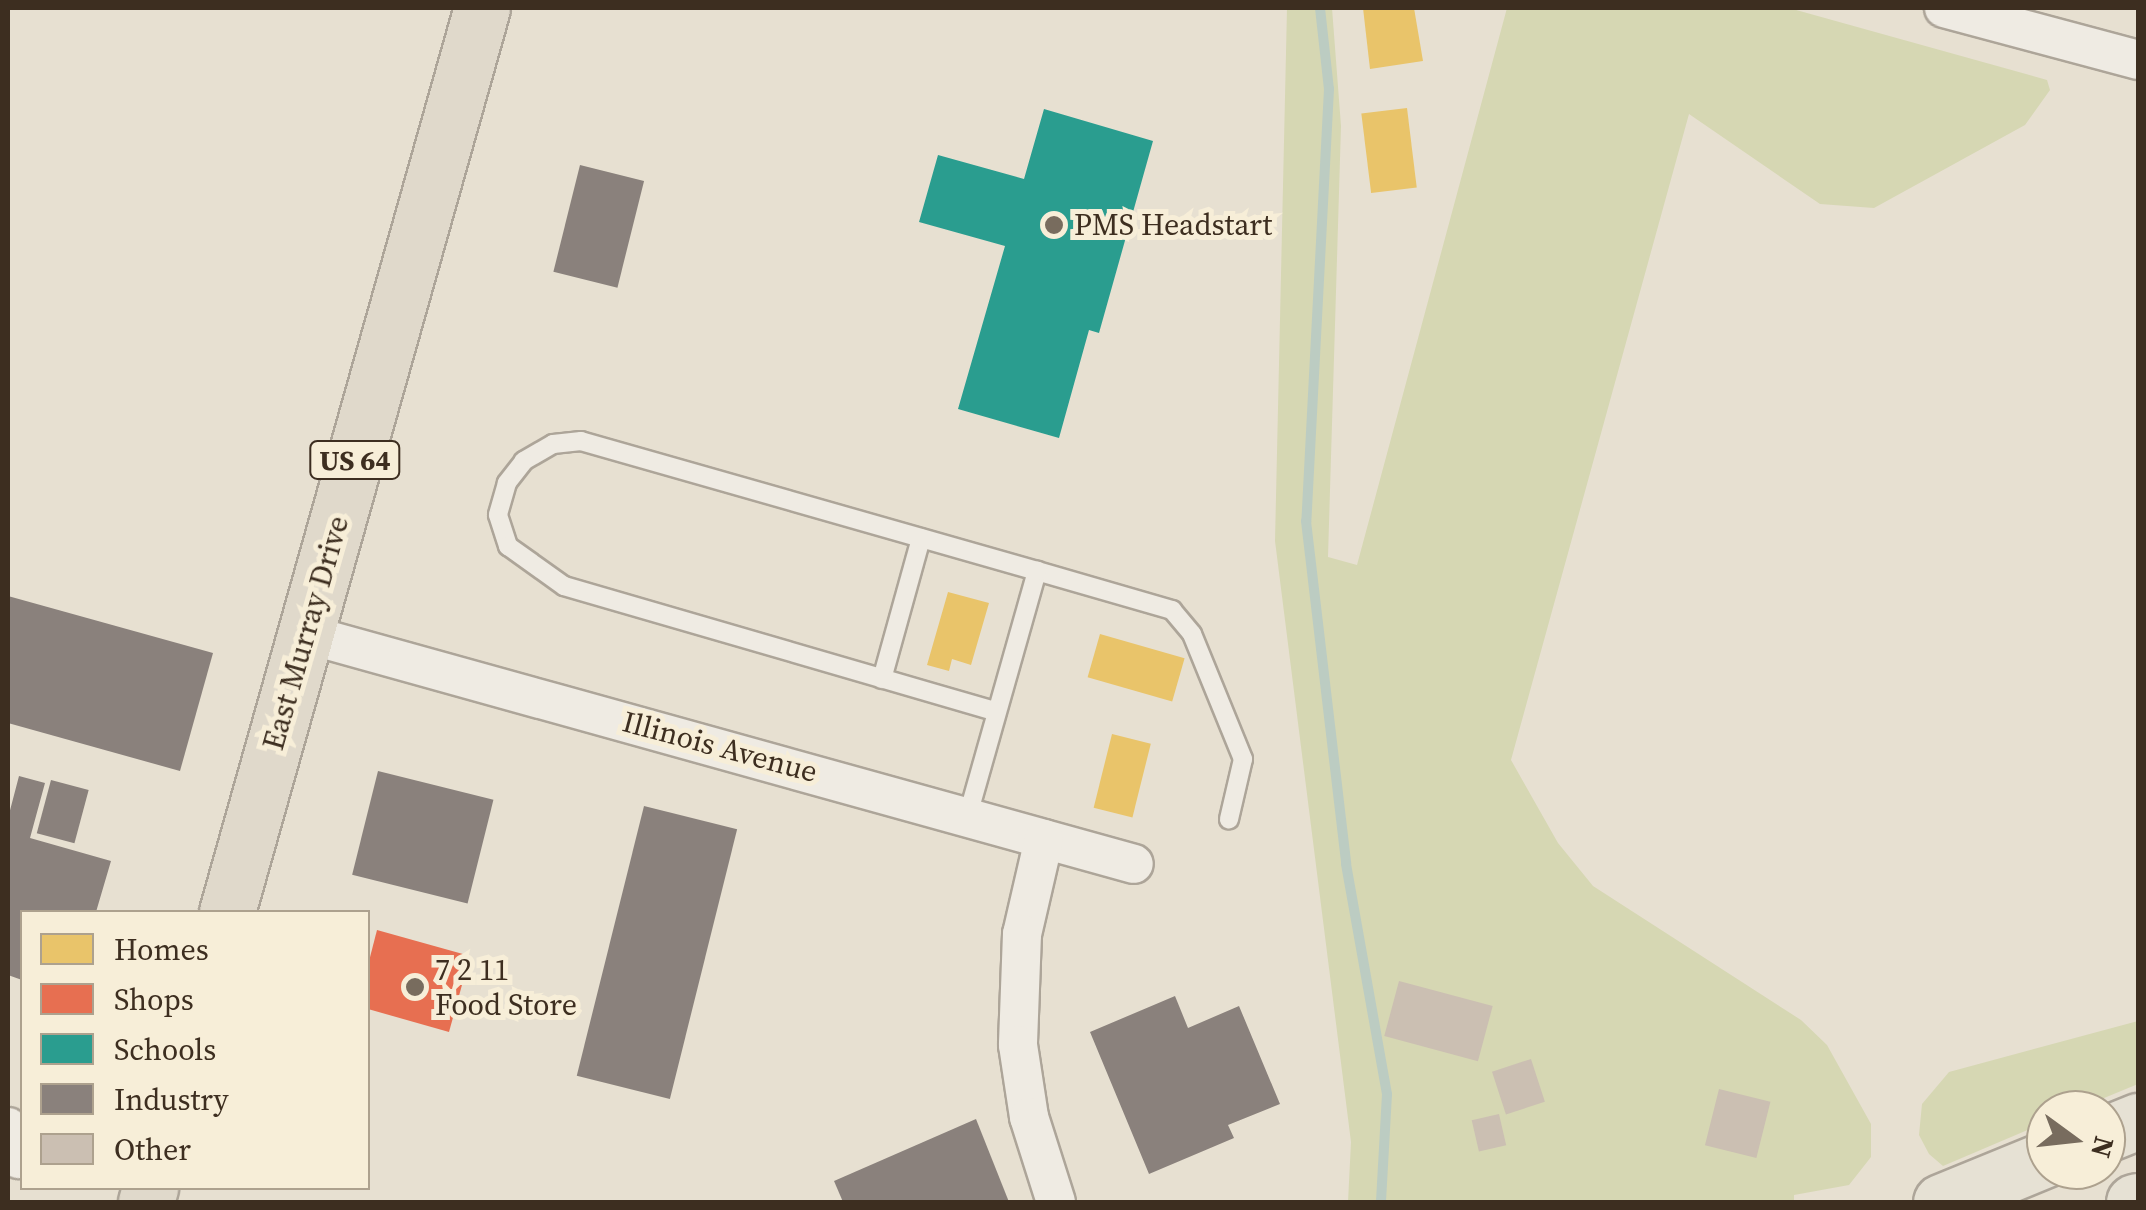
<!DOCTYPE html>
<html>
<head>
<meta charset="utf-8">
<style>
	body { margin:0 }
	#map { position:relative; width:2146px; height:1210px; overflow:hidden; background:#e7e0d1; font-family:"Source Serif 4",serif }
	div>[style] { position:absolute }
	.green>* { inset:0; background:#d6d7b3 }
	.homes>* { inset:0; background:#e9c46a; transform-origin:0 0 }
	.shops>* { inset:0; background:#e76f51 }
	.schools>* { inset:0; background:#2a9d8f }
	.industry>* { inset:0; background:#8a817c; transform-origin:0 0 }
	.stream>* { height:10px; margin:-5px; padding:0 5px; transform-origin:5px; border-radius:5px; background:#bcccc2 }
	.building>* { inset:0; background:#cbbfb2; transform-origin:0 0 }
	.roads { filter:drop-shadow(2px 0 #ada599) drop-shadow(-2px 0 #ada599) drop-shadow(0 2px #ada599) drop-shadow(0 -2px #ada599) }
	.service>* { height:18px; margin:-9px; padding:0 9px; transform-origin:9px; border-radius:9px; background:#efebe3 }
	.minor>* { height:38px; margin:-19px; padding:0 19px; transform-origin:19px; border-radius:19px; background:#efebe3 }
	.primary>* { height:55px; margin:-27.5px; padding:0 27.5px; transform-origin:27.5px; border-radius:27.5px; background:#e6e1d4 }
	.trunk>* { height:55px; margin:-27.5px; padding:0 27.5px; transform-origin:27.5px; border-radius:27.5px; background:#e0d9cb }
	.dots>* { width:28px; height:28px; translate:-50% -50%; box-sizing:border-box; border:5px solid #f7eed8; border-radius:50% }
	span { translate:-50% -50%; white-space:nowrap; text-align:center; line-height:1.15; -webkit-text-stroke:10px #f7eed8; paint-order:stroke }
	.shield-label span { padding:2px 8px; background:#f7eed8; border:2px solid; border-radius:8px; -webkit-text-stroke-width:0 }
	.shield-label { font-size:28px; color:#3d2e20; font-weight:700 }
	.poi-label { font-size:30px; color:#3d2e20 }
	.left { translate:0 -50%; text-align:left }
	.street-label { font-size:30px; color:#3d2e20 }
	.frame { position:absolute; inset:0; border:10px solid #3d2e20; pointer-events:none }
	.legend { position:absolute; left:20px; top:910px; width:350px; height:280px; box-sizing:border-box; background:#f7eed8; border:2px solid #ada18e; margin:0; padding:12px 18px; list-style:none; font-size:30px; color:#3d2e20 }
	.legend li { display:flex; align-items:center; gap:20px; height:50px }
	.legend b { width:50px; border:2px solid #ada18e }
	.north { position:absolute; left:2026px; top:1090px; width:100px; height:100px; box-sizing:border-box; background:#f7eed8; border:2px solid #ada18e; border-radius:50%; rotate:105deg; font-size:28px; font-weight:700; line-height:40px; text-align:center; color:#3d2e20 }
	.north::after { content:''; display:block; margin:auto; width:35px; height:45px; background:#786c5e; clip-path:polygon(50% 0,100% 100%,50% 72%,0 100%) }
</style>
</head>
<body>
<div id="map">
	<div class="green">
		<div style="clip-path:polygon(1287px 8px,1332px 8px,1341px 126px,1328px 557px,1357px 565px,1507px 8px,1789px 8px,2047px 80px,2050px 90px,2025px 125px,1874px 208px,1820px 204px,1689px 114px,1511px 760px,1558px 843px,1593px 886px,1801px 1020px,1827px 1045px,1871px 1124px,1871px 1157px,1849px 1185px,1794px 1195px,1794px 1202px,1348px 1202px,1351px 1142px,1275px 541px)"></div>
		<div style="clip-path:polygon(2138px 1021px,2138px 1084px,2075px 1110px,2046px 1110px,2046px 1122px,1943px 1166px,1929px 1154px,1919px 1135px,1922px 1104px,1949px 1072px)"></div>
	</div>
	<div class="homes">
		<div style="clip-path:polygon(1363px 8px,1414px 8px,1423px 61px,1370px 69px)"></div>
		<div style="left:1407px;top:108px;width:80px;height:46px;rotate:83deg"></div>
		<div style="clip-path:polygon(948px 592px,989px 603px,971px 665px,952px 659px,949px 671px,927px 665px)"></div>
		<div style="left:1100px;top:634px;width:88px;height:45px;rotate:16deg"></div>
		<div style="left:1112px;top:734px;width:40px;height:76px;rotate:14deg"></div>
	</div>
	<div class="shops">
		<div style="clip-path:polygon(377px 930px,470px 956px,449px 1032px,368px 1009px,368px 965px)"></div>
	</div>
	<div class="schools">
		<div style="clip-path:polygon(1044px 109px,1153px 141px,1099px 333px,1089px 330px,1059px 438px,958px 409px,1005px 246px,919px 222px,938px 155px,1024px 179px)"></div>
	</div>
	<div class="industry">
		<div style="left:580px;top:165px;width:66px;height:110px;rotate:14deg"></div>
		<div style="clip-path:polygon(8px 596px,213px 653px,180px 771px,8px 723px)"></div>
		<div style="left:378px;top:771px;width:119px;height:107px;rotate:14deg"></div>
		<div style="clip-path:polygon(19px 776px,45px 783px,30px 838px,111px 861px,96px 912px,22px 912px,22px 980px,8px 975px,8px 818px)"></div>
		<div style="left:51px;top:780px;width:39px;height:55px;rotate:15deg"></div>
		<div style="left:644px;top:806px;width:96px;height:278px;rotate:14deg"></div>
		<div style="clip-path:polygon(1175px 996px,1188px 1028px,1239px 1006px,1280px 1104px,1228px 1125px,1234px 1138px,1149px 1174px,1090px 1032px)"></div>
		<div style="clip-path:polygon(976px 1119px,1009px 1202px,843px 1202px,834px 1181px)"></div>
	</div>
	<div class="stream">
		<div style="left:1320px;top:8px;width:81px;rotate:83.7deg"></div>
		<div style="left:1329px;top:89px;width:433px;rotate:93deg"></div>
		<div style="left:1306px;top:521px;width:345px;rotate:83.3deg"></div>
		<div style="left:1346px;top:864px;width:234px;rotate:79.9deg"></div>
		<div style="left:1387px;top:1094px;width:108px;rotate:93.2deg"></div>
	</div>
	<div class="building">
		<div style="left:1399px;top:981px;width:97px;height:57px;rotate:15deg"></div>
		<div style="left:1531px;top:1059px;width:45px;height:41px;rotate:72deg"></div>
		<div style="left:1719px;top:1089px;width:53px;height:58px;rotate:14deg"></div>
		<div style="left:1499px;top:1114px;width:32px;height:28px;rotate:77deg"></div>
	</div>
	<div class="roads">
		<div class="service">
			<div style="left:1037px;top:571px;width:141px;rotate:16.1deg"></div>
			<div style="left:1172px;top:610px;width:31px;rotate:50deg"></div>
			<div style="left:1192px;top:634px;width:135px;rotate:67.8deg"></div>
			<div style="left:1243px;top:759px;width:62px;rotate:103.1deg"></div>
			<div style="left:882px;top:679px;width:146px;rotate:-74.5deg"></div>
			<div style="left:968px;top:815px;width:254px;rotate:-74.2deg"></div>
			<div style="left:1037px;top:571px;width:474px;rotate:-164.1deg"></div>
			<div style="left:581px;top:441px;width:28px;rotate:174deg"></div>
			<div style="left:553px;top:444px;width:34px;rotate:150deg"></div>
			<div style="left:524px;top:461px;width:28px;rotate:128deg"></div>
			<div style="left:507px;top:483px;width:33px;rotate:106deg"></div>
			<div style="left:498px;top:515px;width:33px;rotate:72deg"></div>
			<div style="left:508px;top:546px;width:69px;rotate:35.5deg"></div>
			<div style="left:564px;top:586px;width:449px;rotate:16.2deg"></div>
		</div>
		<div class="minor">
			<div style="left:1944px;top:8px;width:201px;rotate:15deg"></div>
			<div style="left:306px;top:634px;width:859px;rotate:15.52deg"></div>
			<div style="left:1044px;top:839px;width:98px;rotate:103deg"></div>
			<div style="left:1022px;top:934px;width:111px;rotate:92.1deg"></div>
			<div style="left:1018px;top:1045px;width:73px;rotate:81.3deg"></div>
			<div style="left:1029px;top:1117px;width:89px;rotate:72.4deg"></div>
			<div style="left:8px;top:1127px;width:34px;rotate:71deg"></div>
		</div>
		<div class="primary">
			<div style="left:2106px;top:1134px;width:35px;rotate:-22deg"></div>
			<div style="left:1941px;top:1202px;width:113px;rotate:-22.3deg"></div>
			<div style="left:2134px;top:1202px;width:4px;rotate:-14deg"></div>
		</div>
		<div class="trunk">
			<div style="left:227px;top:912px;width:939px;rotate:-74.25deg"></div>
			<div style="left:146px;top:1202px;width:15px;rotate:-74deg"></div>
		</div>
	</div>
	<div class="dots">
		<div style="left:1054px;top:225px;background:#786c5e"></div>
		<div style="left:415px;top:987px;background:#786c5e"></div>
	</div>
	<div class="shield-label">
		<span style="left:355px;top:460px">US 64</span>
	</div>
	<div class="poi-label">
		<span class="left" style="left:1074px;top:225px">PMS Headstart</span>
		<span class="left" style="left:435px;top:987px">7 2 11<br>Food Store</span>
	</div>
	<div class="street-label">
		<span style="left:306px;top:633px;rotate:-74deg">East Murray Drive</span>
		<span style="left:720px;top:747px;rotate:15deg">Illinois Avenue</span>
	</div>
	<div class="frame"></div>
	<ul class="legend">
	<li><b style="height:28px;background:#e9c46a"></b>Homes</li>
	<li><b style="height:28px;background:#e76f51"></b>Shops</li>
	<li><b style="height:28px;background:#2a9d8f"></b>Schools</li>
	<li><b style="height:28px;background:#8a817c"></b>Industry</li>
	<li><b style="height:28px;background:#cbbfb2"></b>Other</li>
	</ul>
	<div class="north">N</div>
</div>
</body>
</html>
